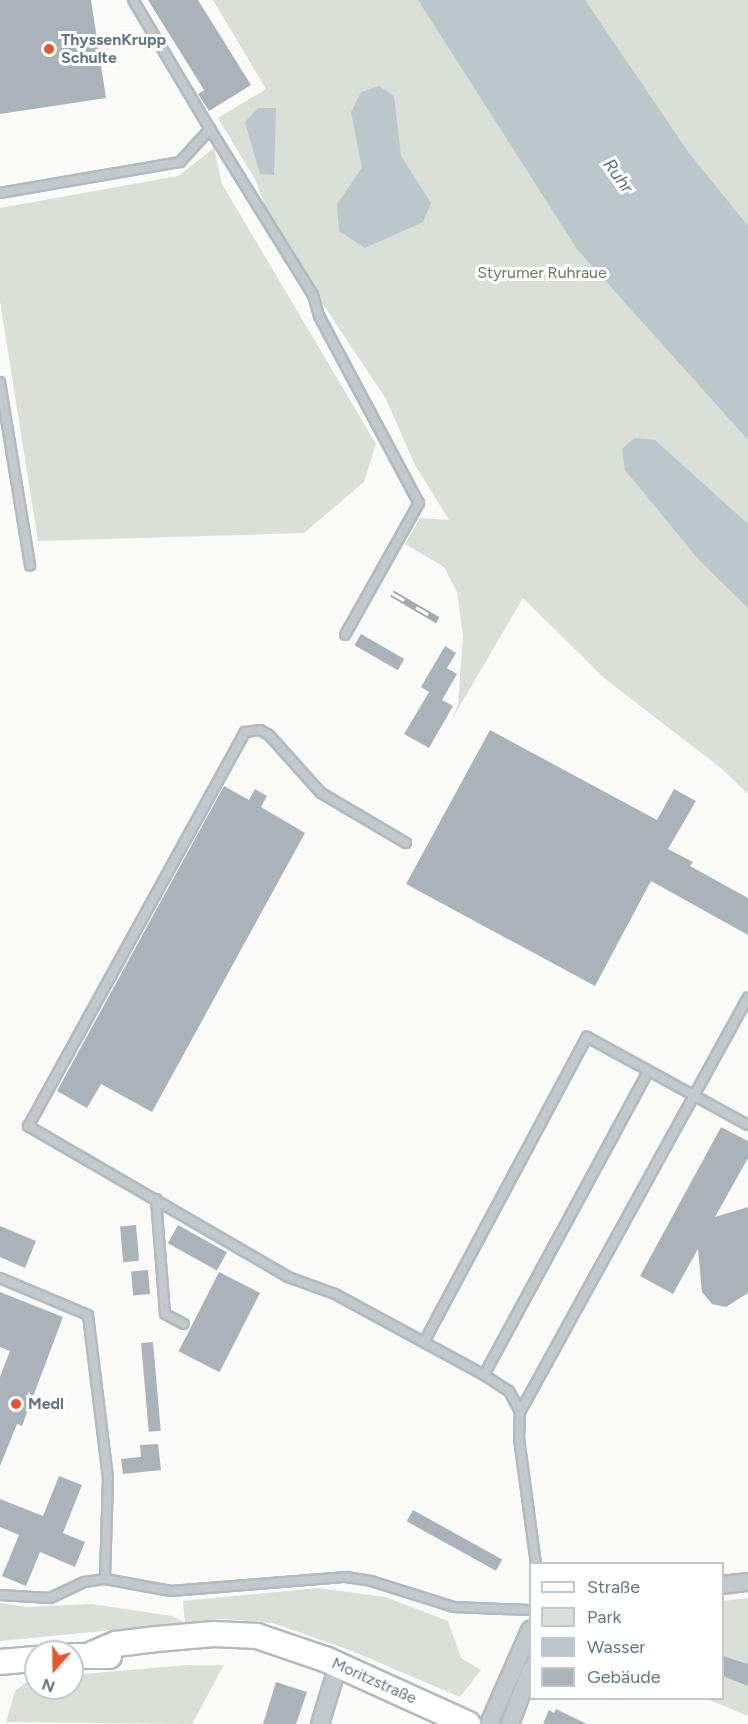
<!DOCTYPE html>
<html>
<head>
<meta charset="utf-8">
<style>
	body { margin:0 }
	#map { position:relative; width:748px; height:1724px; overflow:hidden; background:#fafaf8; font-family:Figtree,sans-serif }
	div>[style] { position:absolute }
	.green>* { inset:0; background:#dadfd7 }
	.water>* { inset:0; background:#bbc7cb }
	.building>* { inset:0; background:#aab3b9; transform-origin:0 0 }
	.roads { filter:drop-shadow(2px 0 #b3babf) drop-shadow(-2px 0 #b3babf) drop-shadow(0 2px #b3babf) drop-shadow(0 -2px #b3babf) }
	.lane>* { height:8px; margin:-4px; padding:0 4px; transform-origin:4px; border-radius:4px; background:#c3c8cc }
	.street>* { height:16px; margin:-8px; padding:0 8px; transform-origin:8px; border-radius:8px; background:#c3c8cc }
	.secondary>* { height:24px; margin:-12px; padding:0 12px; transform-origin:12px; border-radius:12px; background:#fff }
	.rail>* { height:7px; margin-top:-3.5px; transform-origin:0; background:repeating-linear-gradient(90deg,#fff 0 14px,#a2aab0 0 28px); box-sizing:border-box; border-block:2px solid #a2aab0 }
	.dots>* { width:16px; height:16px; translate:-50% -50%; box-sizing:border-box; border:3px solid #fff; border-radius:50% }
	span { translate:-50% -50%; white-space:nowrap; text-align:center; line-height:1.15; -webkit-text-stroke:6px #fff; paint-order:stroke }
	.poi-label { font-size:16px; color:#657683; font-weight:700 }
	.left { translate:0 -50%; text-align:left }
	.park-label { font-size:16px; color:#687a64 }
	.street-label { font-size:16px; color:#657683 }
	.water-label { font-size:18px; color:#60757c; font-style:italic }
	.legend { position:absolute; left:529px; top:1562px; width:195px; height:138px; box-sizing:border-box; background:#fff; border:2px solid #c1c8cd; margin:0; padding:8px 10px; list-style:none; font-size:18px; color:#657683 }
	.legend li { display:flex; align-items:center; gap:12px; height:30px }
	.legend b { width:30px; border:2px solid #c1c8cd }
	.north { position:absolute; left:24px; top:1640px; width:60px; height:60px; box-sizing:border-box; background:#fff; border:2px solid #c1c8cd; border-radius:50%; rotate:200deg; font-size:16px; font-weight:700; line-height:24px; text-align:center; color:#657683 }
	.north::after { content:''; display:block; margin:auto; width:21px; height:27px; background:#e4572e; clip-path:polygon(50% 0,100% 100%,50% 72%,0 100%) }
</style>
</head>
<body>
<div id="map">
	<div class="green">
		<div style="clip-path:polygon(213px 0,748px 0,748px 794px,722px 769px,604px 678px,523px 598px,452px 719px,458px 705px,463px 636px,457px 592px,444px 567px,405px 544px,420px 518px,449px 520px,415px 465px,386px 399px,273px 229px,256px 181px,218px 118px,266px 89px)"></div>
		<div style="clip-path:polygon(214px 148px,222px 184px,376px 444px,364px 482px,304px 533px,38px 541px,0 301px,0 208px,178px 176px)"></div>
		<div style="clip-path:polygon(318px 1588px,385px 1597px,448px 1621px,461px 1658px,481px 1670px,460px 1697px,352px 1651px,273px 1623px,222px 1619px,185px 1623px,0 1641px,0 1603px,26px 1607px,92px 1604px,172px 1616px,185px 1623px,183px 1601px)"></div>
		<div style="clip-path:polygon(748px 1598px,748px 1716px,707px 1699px,722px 1698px,723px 1601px)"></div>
		<div style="clip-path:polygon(188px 1665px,224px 1665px,192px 1724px,6px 1722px,15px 1691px,29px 1680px,36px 1679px,36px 1688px,72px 1688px,72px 1675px)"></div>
	</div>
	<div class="water">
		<div style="clip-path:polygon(418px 0,585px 0,689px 153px,748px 226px,748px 440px,577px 249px)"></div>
		<div style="clip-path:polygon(379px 86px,394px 96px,401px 156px,431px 203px,423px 222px,365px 248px,339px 231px,337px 204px,362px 168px,351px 112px,361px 92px)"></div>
		<div style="clip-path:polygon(258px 108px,276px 108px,274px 175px,260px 174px,245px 122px)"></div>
		<div style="clip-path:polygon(634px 438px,655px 440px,748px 524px,748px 608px,699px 560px,625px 470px,622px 449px)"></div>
	</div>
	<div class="building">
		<div style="clip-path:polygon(0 0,91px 0,106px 98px,0 114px)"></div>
		<div style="clip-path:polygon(148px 0,198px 0,251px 85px,209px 111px,198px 94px,204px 90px)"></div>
		<div style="left:361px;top:634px;width:50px;height:13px;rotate:30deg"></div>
		<div style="clip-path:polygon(445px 646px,456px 653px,447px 668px,457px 674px,442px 700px,453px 706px,429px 748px,404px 734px,429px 692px,421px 687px)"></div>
		<div style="clip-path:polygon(490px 730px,657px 820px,674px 789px,696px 801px,668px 849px,693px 862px,690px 866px,748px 898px,748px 935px,651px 881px,595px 986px,406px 884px)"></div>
		<div style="clip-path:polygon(224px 786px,249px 800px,255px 789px,267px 796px,261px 807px,305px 833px,152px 1112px,101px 1084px,87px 1108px,57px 1091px)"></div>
		<div style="clip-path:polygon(721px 1127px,748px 1141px,748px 1158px,715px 1217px,748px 1207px,748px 1293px,726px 1307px,712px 1304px,702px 1292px,698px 1249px,673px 1294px,640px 1276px)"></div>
		<div style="left:136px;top:1225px;width:36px;height:16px;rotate:85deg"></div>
		<div style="left:178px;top:1225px;width:56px;height:21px;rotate:29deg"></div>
		<div style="clip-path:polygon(0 1226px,36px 1241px,25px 1268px,0 1257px)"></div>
		<div style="left:148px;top:1270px;width:24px;height:17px;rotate:85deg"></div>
		<div style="left:219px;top:1272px;width:46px;height:89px;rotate:27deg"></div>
		<div style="clip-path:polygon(0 1292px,63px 1317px,22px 1426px,17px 1424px,0 1466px,0 1377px,10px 1351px,0 1347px)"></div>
		<div style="left:153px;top:1342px;width:89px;height:12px;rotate:85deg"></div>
		<div style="clip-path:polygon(158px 1444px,161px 1470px,123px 1474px,121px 1459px,141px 1457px,140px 1445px)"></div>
		<div style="clip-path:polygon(59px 1476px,82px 1485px,63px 1533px,85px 1542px,75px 1567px,40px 1552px,26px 1586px,2px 1576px,19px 1535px,0 1527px,0 1499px,43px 1516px)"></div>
		<div style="left:413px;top:1510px;width:102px;height:13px;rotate:29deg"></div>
		<div style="clip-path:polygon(723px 1656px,748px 1664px,748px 1686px,723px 1676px)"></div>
		<div style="clip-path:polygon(276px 1682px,307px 1692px,296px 1724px,263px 1724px)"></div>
		<div style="clip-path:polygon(556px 1709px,587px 1724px,543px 1724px,549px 1710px,554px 1713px)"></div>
	</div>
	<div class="roads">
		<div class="lane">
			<div style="left:210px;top:129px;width:195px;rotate:58.2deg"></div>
			<div style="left:313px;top:295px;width:22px;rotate:74deg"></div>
			<div style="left:319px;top:316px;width:212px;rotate:61.9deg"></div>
			<div style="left:419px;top:503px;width:151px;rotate:119.3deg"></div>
			<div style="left:0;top:193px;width:183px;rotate:-9.8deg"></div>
			<div style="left:180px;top:162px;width:45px;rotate:-47.7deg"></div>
			<div style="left:210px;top:129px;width:150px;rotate:-120.8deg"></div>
			<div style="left:0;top:382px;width:186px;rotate:80.7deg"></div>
			<div style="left:406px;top:843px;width:99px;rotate:-149.5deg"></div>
			<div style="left:321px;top:793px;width:78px;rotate:-131.9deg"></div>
			<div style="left:269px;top:735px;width:10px;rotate:-151deg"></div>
			<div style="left:260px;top:730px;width:15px;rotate:172deg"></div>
			<div style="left:245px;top:732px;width:450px;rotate:118.8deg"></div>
			<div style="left:28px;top:1126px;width:301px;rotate:30.1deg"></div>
			<div style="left:288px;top:1277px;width:50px;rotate:19.9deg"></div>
			<div style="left:335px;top:1294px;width:170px;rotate:28.5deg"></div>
			<div style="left:484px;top:1375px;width:30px;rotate:33deg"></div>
			<div style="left:509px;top:1391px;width:24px;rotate:62deg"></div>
			<div style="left:156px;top:1199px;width:115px;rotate:85.5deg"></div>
			<div style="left:165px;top:1314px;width:21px;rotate:28deg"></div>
			<div style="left:0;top:1278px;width:95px;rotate:22.8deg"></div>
			<div style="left:88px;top:1315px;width:163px;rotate:83deg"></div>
			<div style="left:108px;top:1477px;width:102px;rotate:91.7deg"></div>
			<div style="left:424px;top:1342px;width:346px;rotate:-61.9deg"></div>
			<div style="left:587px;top:1037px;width:183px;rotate:28.7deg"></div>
			<div style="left:484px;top:1375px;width:345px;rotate:-61.6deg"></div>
			<div style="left:536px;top:1564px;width:126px;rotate:-97.7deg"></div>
			<div style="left:519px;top:1439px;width:27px;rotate:-88deg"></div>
			<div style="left:520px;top:1412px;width:473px;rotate:-61.2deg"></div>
			<div style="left:0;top:1595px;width:50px;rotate:3.4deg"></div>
			<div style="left:50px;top:1598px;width:38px;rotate:-25deg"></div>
			<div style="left:85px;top:1582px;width:20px;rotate:-9deg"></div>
			<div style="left:105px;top:1579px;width:67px;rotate:10.3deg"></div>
			<div style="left:171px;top:1591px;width:176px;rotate:-4.6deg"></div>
			<div style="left:346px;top:1577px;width:25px;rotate:9deg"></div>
			<div style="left:371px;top:1581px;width:87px;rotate:17.4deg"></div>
			<div style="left:454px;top:1607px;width:76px;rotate:2.3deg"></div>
		</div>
		<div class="street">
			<div style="left:722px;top:1585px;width:26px;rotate:-7deg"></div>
			<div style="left:320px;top:1724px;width:62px;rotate:-73deg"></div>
			<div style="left:489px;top:1724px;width:103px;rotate:-66.4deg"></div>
			<div style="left:510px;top:1724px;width:57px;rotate:-69.3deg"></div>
		</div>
		<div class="secondary">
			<div style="left:92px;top:1654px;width:26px;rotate:-23deg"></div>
			<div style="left:116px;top:1644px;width:41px;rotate:-7deg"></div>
			<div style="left:157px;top:1639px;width:57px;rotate:-5deg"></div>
			<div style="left:214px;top:1634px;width:43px;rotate:2.7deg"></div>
			<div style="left:257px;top:1636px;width:74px;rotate:18.9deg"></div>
			<div style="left:327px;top:1660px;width:155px;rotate:24.4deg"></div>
			<div style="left:72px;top:1656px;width:37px"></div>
			<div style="left:0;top:1662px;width:36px;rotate:-5deg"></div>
		</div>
	</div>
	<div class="rail">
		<div style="left:392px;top:593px;width:53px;rotate:30.4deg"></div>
	</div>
	<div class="dots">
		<div style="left:49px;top:49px;background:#e4572e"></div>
		<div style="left:16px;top:1404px;background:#e4572e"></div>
	</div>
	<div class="poi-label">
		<span class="left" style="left:61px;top:49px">ThyssenKrupp<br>Schulte</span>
		<span class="left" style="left:28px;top:1404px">Medl</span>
	</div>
	<div class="park-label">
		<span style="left:542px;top:273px">Styrumer Ruhraue</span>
	</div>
	<div class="street-label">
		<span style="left:374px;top:1681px;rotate:24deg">Moritzstraße</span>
	</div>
	<div class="water-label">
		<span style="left:618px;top:176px;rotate:54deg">Ruhr</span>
	</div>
	<ul class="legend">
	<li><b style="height:8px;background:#fff"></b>Straße</li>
	<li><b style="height:16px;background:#dadfd7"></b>Park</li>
	<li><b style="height:16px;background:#bbc7cb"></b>Wasser</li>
	<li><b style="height:16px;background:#aab3b9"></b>Gebäude</li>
	</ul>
	<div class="north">N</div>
</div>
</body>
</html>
